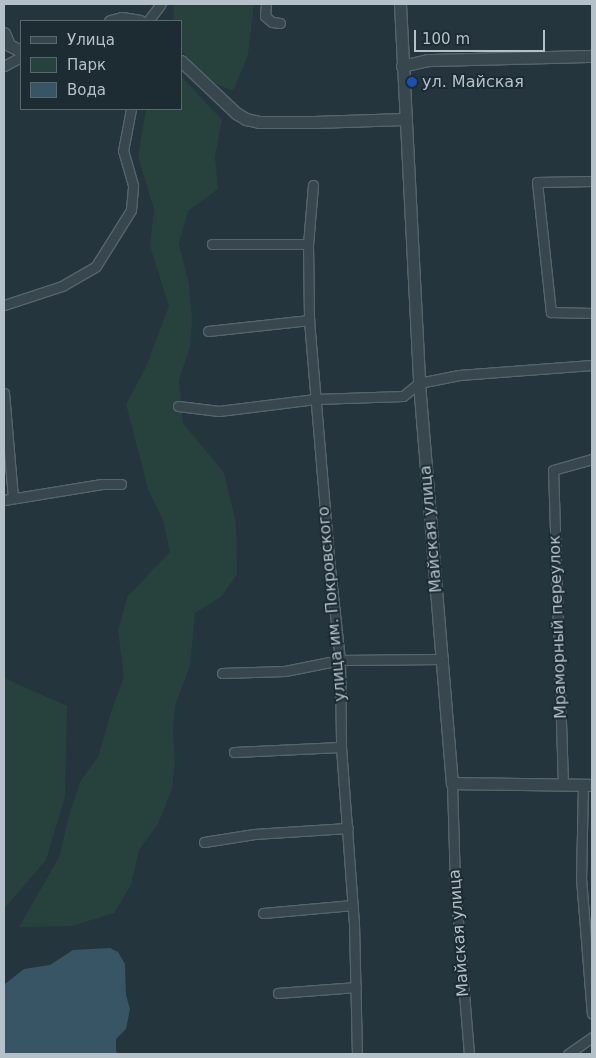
<!DOCTYPE html>
<html>
<head>
<meta charset="utf-8">
<style>
	body { margin:0 }
	#map { position:relative; width:596px; height:1058px; overflow:hidden; background:#24353e; font-family:"DejaVu Sans",sans-serif }
	div>[style] { position:absolute }
	.green>* { inset:0; background:#27413d }
	.water>* { inset:0; background:#385565 }
	.roads { filter:drop-shadow(1px 0 #56646c) drop-shadow(-1px 0 #56646c) drop-shadow(0 1px #56646c) drop-shadow(0 -1px #56646c) }
	.minor>* { height:9px; margin:-4.5px; padding:0 4.5px; transform-origin:4.5px; border-radius:4.5px; background:#38464e }
	.tertiary>* { height:11px; margin:-5.5px; padding:0 5.5px; transform-origin:5.5px; border-radius:5.5px; background:#38464e }
	.dots>* { width:14px; height:14px; translate:-50% -50%; box-sizing:border-box; border:2px solid #1d2b33; border-radius:50% }
	span { translate:-50% -50%; white-space:nowrap; text-align:center; line-height:1.15; -webkit-text-stroke:4px #1d2b33; paint-order:stroke }
	.poi-label { font-size:16px; color:#b4c1c9 }
	.left { translate:0 -50%; text-align:left }
	.street-label { font-size:16px; color:#b4c1c9 }
	.frame { position:absolute; inset:0; border:5px solid #b4c1c9; pointer-events:none }
	.legend { position:absolute; left:20px; top:20px; width:162px; height:90px; box-sizing:border-box; background:#1d2b33; border:1px solid #59676f; margin:0; padding:6px 9px; list-style:none; font-size:15px; color:#b4c1c9 }
	.legend li { display:flex; align-items:center; gap:10px; height:25px }
	.legend b { width:25px; border:1px solid #59676f }
	.scale { position:absolute; left:414px; top:30px; width:131px; height:22px; box-sizing:border-box; border:2px solid #b4c1c9; border-top:0; padding-left:6px; font-size:15px; line-height:18px; white-space:nowrap; color:#b4c1c9; -webkit-text-stroke:4px #1d2b33; paint-order:stroke }
</style>
</head>
<body>
<div id="map">
	<div class="green">
		<div style="clip-path:polygon(174px 4px,254px 4px,248px 55px,233px 91px,210px 81px,181px 50px,181px 21px,173px 21px)"></div>
		<div style="clip-path:polygon(181px 76px,222px 120px,215px 157px,218px 189px,188px 211px,179px 244px,189px 284px,192px 321px,190px 347px,179px 380px,183px 423px,224px 473px,236px 523px,237px 574px,222px 596px,195px 613px,190px 665px,175px 706px,173px 731px,175px 761px,172px 789px,158px 824px,139px 850px,131px 885px,114px 913px,72px 926px,19px 927px,59px 857px,70px 812px,81px 780px,98px 757px,112px 709px,124px 677px,118px 631px,127px 597px,170px 552px,163px 520px,148px 489px,126px 404px,146px 367px,169px 306px,150px 246px,154px 209px,138px 157px,146px 109px,181px 109px)"></div>
		<div style="clip-path:polygon(4px 678px,67px 706px,65px 797px,46px 860px,4px 909px)"></div>
	</div>
	<div class="water">
		<div style="clip-path:polygon(110px 948px,118px 952px,125px 964px,126px 995px,130px 1009px,126px 1029px,116px 1039px,116px 1051px,118px 1054px,4px 1054px,5px 984px,24px 969px,50px 965px,73px 950px)"></div>
	</div>
	<div class="roads">
		<div class="minor">
			<div style="left:266px;top:4px;width:12px;rotate:95deg"></div>
			<div style="left:265px;top:16px;width:9px;rotate:41deg"></div>
			<div style="left:272px;top:22px;width:8px;rotate:7deg"></div>
			<div style="left:148px;top:21px;width:21px;rotate:-53deg"></div>
			<div style="left:4px;top:66px;width:19px;rotate:-28deg"></div>
			<div style="left:592px;top:181px;width:55px;rotate:179deg"></div>
			<div style="left:537px;top:182px;width:131px;rotate:83.9deg"></div>
			<div style="left:551px;top:312px;width:41px;rotate:1.4deg"></div>
			<div style="left:313px;top:185px;width:59px;rotate:94.8deg"></div>
			<div style="left:308px;top:244px;width:76px;rotate:89.2deg"></div>
			<div style="left:309px;top:320px;width:249px;rotate:85.2deg"></div>
			<div style="left:330px;top:568px;width:93px;rotate:83.8deg"></div>
			<div style="left:340px;top:660px;width:87px;rotate:89.3deg"></div>
			<div style="left:341px;top:747px;width:176px;rotate:85.8deg"></div>
			<div style="left:354px;top:923px;width:131px;rotate:88.7deg"></div>
			<div style="left:212px;top:244px;width:96px"></div>
			<div style="left:4px;top:305px;width:61px;rotate:-18.1deg"></div>
			<div style="left:62px;top:286px;width:39px;rotate:-30deg"></div>
			<div style="left:96px;top:266px;width:66px;rotate:-58deg"></div>
			<div style="left:131px;top:210px;width:25px;rotate:-85deg"></div>
			<div style="left:133px;top:185px;width:35px;rotate:-106deg"></div>
			<div style="left:123px;top:151px;width:43px;rotate:-79.2deg"></div>
			<div style="left:208px;top:331px;width:102px;rotate:-6.2deg"></div>
			<div style="left:4px;top:393px;width:105px;rotate:85.1deg"></div>
			<div style="left:178px;top:406px;width:41px;rotate:7deg"></div>
			<div style="left:219px;top:411px;width:97px;rotate:-7.1deg"></div>
			<div style="left:315px;top:399px;width:88px;rotate:-2deg"></div>
			<div style="left:403px;top:396px;width:21px;rotate:-39deg"></div>
			<div style="left:419px;top:383px;width:41px;rotate:-11.3deg"></div>
			<div style="left:459px;top:375px;width:133px;rotate:-4.3deg"></div>
			<div style="left:4px;top:500px;width:99px;rotate:-9.3deg"></div>
			<div style="left:102px;top:484px;width:19px"></div>
			<div style="left:222px;top:673px;width:63px;rotate:-1.8deg"></div>
			<div style="left:285px;top:671px;width:56px;rotate:-11.3deg"></div>
			<div style="left:340px;top:660px;width:103px;rotate:-0.6deg"></div>
			<div style="left:234px;top:752px;width:107px;rotate:-2.7deg"></div>
			<div style="left:452px;top:783px;width:101px;rotate:88.3deg"></div>
			<div style="left:455px;top:884px;width:171px;rotate:85.3deg"></div>
			<div style="left:563px;top:785px;width:315px;rotate:-91.8deg"></div>
			<div style="left:553px;top:470px;width:41px;rotate:-15.8deg"></div>
			<div style="left:583px;top:785px;width:93px;rotate:91.2deg"></div>
			<div style="left:581px;top:878px;width:136px;rotate:85.4deg"></div>
			<div style="left:204px;top:842px;width:51px;rotate:-9.1deg"></div>
			<div style="left:254px;top:834px;width:94px;rotate:-3.7deg"></div>
			<div style="left:263px;top:913px;width:90px;rotate:-5.1deg"></div>
			<div style="left:278px;top:993px;width:78px;rotate:-4.4deg"></div>
			<div style="left:568px;top:1054px;width:29px;rotate:-35deg"></div>
		</div>
		<div class="tertiary">
			<div style="left:400px;top:4px;width:379px;rotate:87.1deg"></div>
			<div style="left:419px;top:383px;width:401px;rotate:85.3deg"></div>
			<div style="left:452px;top:783px;width:140px;rotate:0.8deg"></div>
			<div style="left:110px;top:21px;width:12px;rotate:-14deg"></div>
			<div style="left:122px;top:18px;width:18px;rotate:9deg"></div>
			<div style="left:4px;top:33px;width:13px;rotate:67deg"></div>
			<div style="left:9px;top:45px;width:13px;rotate:27deg"></div>
			<div style="left:181px;top:61px;width:76px;rotate:43.4deg"></div>
			<div style="left:236px;top:113px;width:12px;rotate:31deg"></div>
			<div style="left:246px;top:119px;width:13px;rotate:13deg"></div>
			<div style="left:259px;top:122px;width:55px"></div>
			<div style="left:314px;top:122px;width:90px;rotate:-1.9deg"></div>
			<div style="left:402px;top:66px;width:27px;rotate:-13deg"></div>
			<div style="left:428px;top:60px;width:164px;rotate:-1.4deg"></div>
		</div>
	</div>
	<div class="dots">
		<div style="left:412px;top:82px;background:#1a4fb4"></div>
	</div>
	<div class="poi-label">
		<span class="left" style="left:422px;top:82px">ул. Майская</span>
	</div>
	<div class="street-label">
		<span style="left:431px;top:529px;rotate:-95deg">Майская улица</span>
		<span style="left:332px;top:604px;rotate:-95deg">улица им. Покровского</span>
		<span style="left:558px;top:627px;rotate:-92deg">Мраморный переулок</span>
		<span style="left:459px;top:933px;rotate:-94deg">Майская улица</span>
	</div>
	<div class="frame"></div>
	<ul class="legend">
	<li><b style="height:6px;background:#38464e"></b>Улица</li>
	<li><b style="height:14px;background:#27413d"></b>Парк</li>
	<li><b style="height:14px;background:#385565"></b>Вода</li>
	</ul>
	<div class="scale">100 m</div>
</div>
</body>
</html>
